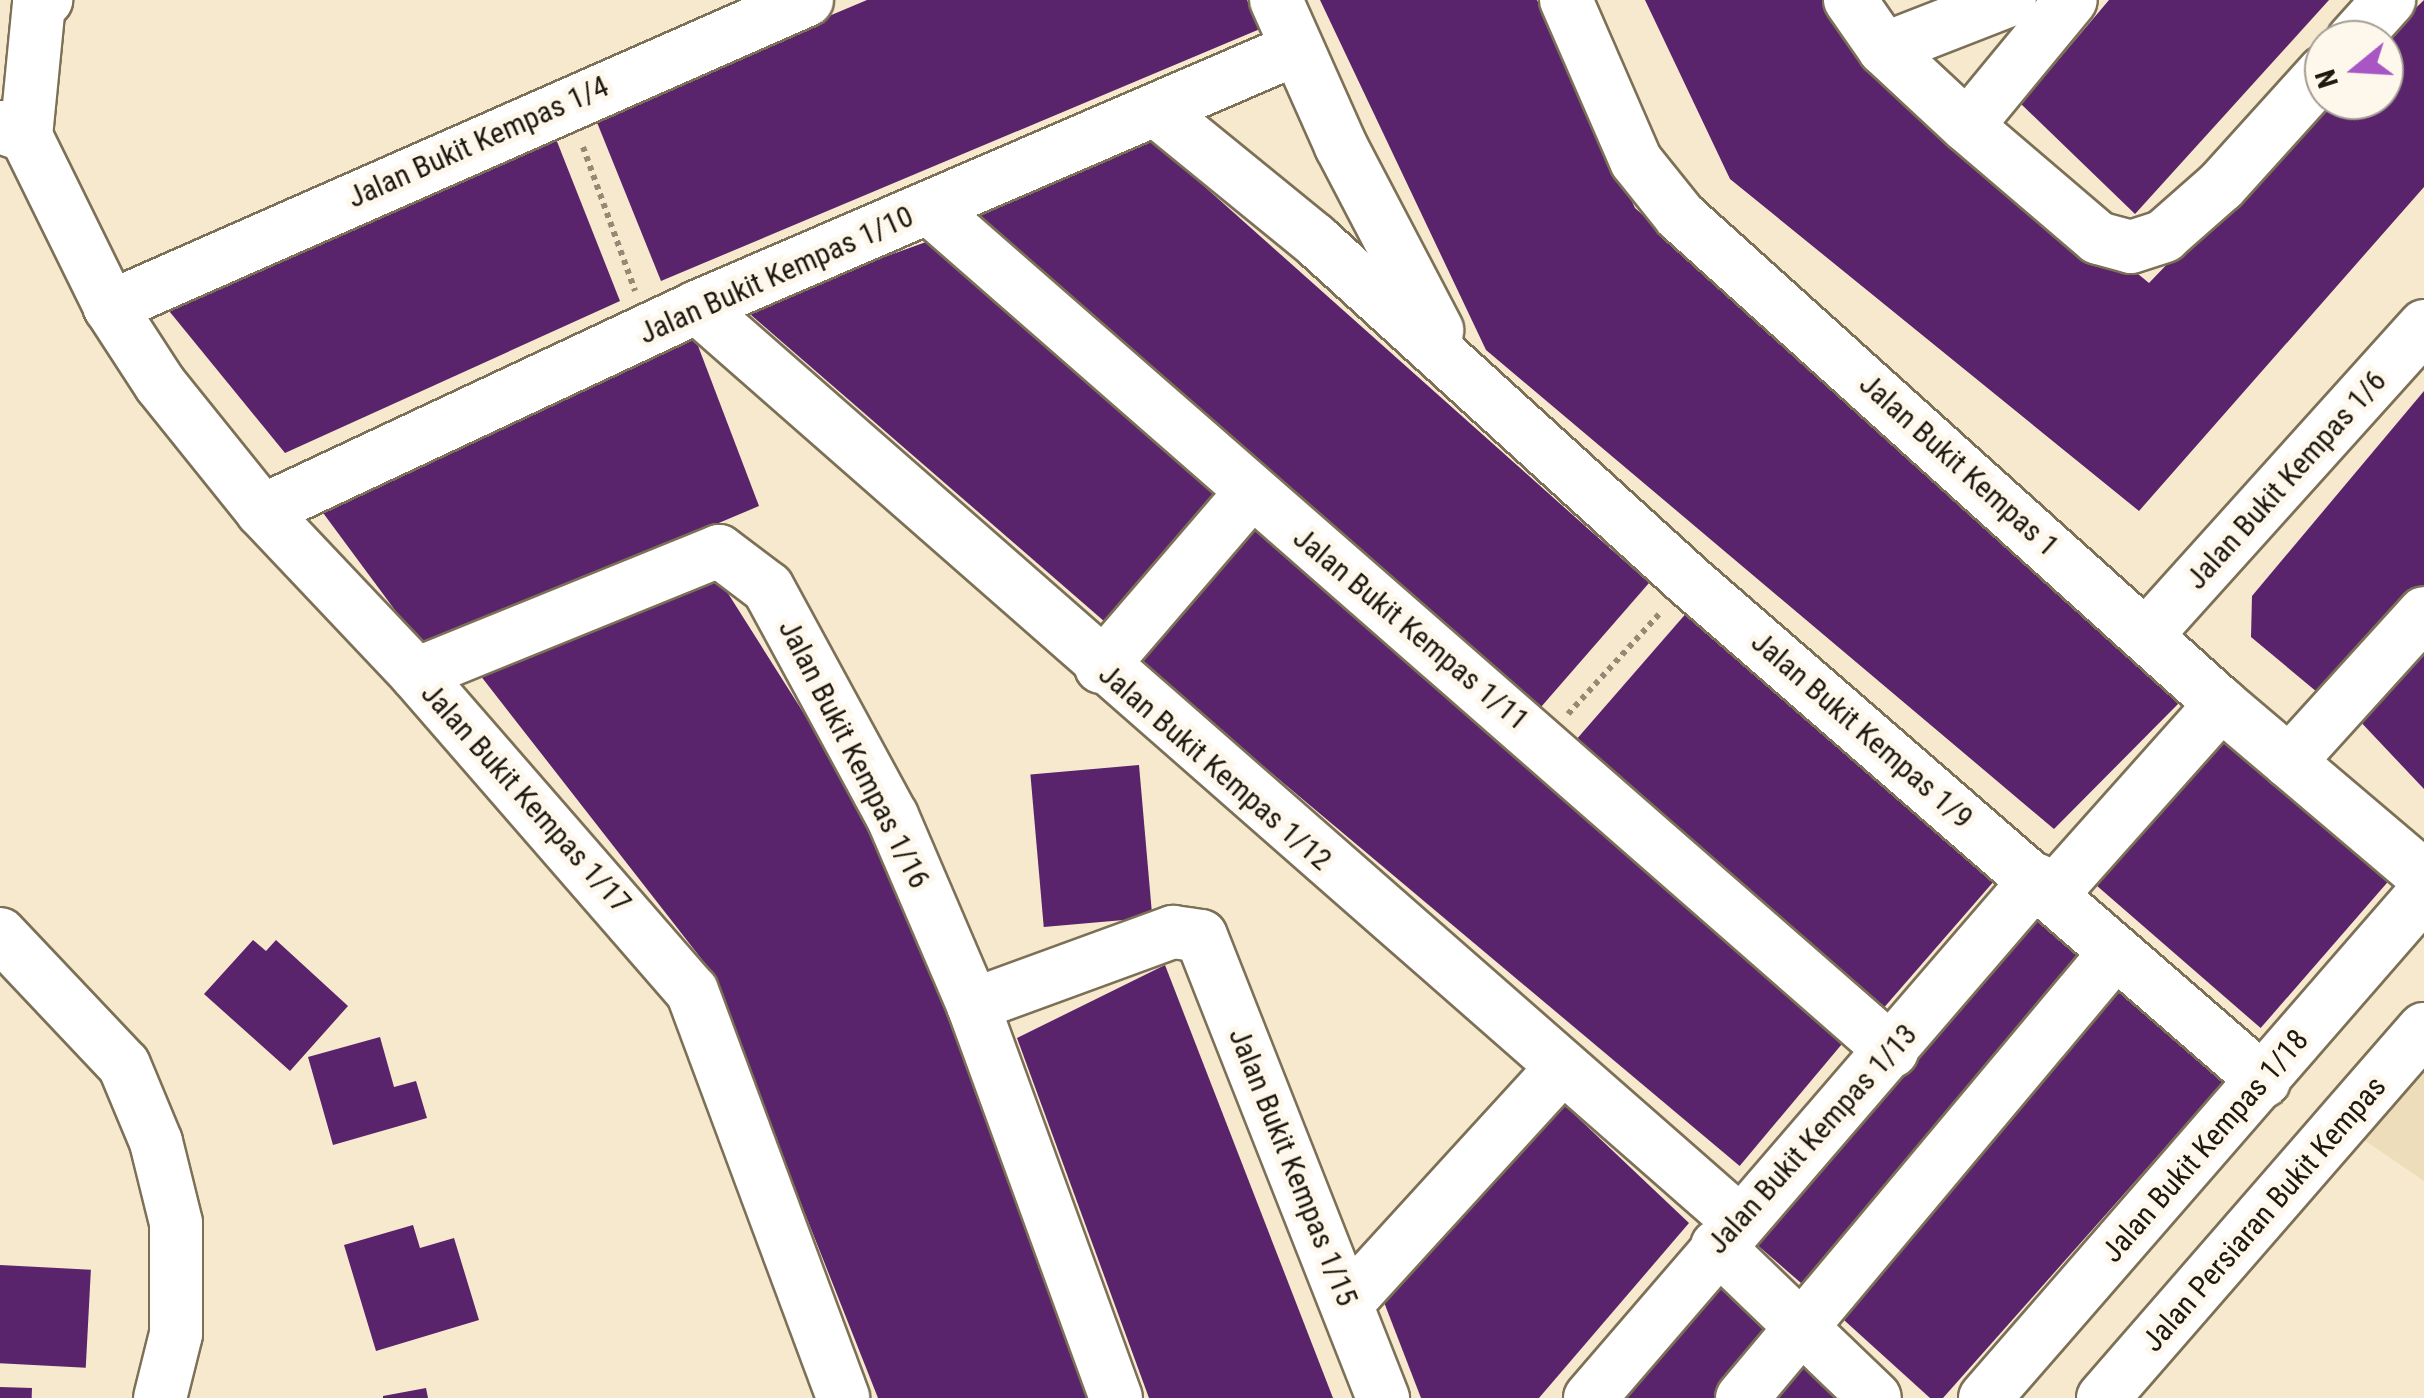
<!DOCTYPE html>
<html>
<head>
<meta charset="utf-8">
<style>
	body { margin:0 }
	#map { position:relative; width:2424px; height:1398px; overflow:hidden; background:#f7e9cd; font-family:"Roboto Condensed",sans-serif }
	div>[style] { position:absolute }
	.built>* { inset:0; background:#eeddba }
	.building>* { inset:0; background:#59246b; transform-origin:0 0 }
	.path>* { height:6px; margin-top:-3px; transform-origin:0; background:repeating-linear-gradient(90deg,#938975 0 5px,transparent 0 10px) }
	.roads { filter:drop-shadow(2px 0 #7c7057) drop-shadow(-2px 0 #7c7057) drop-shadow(0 2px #7c7057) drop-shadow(0 -2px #7c7057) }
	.minor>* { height:52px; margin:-26px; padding:0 26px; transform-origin:26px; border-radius:26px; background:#fff }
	span { translate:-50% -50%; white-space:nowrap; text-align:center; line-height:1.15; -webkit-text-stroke:10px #fdf7ec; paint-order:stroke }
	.street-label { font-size:30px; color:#1e190f }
	.north { position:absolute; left:2304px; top:20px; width:100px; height:100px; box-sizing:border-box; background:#fdf7ec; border:2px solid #a49e94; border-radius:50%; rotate:252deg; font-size:28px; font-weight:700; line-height:40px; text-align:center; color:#1e190f }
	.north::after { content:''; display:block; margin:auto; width:35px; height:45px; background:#a956c5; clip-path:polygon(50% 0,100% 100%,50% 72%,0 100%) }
</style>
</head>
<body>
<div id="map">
	<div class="built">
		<div style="clip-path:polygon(2424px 1041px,2424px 1181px,2348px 1129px)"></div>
	</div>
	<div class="building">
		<div style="clip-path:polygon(867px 0,1247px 0,1260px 29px,661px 281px,594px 115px)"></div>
		<div style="clip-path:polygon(1320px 0,1537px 0,1635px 208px,2180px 702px,2054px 829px,1486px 350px)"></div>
		<div style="clip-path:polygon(1645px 0,1829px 0,1848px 35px,2149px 283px,2325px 100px,2384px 100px,2384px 39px,2424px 0,2424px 187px,2139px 511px,1730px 179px)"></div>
		<div style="clip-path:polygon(2109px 0,2329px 0,2135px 214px,2021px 104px)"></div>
		<div style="clip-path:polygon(1149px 137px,1649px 583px,1541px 707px,974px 219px)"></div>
		<div style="clip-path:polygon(556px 139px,620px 301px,285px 453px,165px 306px)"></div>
		<div style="clip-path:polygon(926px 242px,1236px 511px,1105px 622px,743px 308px)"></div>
		<div style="clip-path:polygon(692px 330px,759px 506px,423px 648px,315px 502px)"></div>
		<div style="clip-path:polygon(2424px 391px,2424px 588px,2323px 697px,2251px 637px,2252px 596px)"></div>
		<div style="left:1253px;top:520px;width:788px;height:182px;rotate:40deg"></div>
		<div style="clip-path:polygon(717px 576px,884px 840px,1093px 1398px,878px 1398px,707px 966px,480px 675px)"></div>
		<div style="left:1689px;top:610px;width:408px;height:172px;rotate:41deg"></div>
		<div style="clip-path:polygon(2424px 638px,2424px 789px,2356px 717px)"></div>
		<div style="left:2215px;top:730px;width:230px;height:195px;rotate:41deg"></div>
		<div style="left:1139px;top:765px;width:153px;height:109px;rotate:85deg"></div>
		<div style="left:2036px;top:903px;width:82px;height:441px;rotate:41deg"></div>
		<div style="clip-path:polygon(253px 940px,266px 951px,276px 940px,348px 1006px,290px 1071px,204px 994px)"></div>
		<div style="clip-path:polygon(1165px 965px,1333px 1398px,1149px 1398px,1017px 1038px)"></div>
		<div style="clip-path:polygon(2113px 970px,2234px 1070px,1943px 1398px,1930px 1398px,1834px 1311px)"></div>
		<div style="clip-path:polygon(380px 1037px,394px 1087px,416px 1081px,427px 1118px,333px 1145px,308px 1057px)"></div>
		<div style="clip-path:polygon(1556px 1097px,1689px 1223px,1539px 1398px,1421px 1398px,1382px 1297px)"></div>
		<div style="clip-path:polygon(413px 1225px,420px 1248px,454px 1238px,479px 1320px,376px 1351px,344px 1245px)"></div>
		<div style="left:0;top:1265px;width:91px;height:98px;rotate:3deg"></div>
		<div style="clip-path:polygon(1730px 1271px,1786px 1320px,1718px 1398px,1620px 1398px)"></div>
		<div style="clip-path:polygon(1803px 1338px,1863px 1398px,1752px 1398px)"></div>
		<div style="left:0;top:1387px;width:32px;height:11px;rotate:2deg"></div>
		<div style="clip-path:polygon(426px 1388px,428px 1398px,383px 1398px,383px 1396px)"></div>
	</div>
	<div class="path">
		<div style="left:583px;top:147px;width:153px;rotate:70.1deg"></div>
		<div style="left:1568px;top:714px;width:138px;rotate:-47.6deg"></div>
	</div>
	<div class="roads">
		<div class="minor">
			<div style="left:807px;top:0;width:762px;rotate:156.23deg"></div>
			<div style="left:110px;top:307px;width:92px;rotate:57deg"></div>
			<div style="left:160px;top:384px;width:163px;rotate:51.2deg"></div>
			<div style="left:262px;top:511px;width:224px;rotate:46.6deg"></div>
			<div style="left:416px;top:674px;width:420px;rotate:49deg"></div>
			<div style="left:692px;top:991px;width:434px;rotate:69.6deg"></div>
			<div style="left:1276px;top:0;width:160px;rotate:66deg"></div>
			<div style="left:1341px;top:146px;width:208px;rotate:62.4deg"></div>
			<div style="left:1566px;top:0;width:176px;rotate:66.5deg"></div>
			<div style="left:1636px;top:161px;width:70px;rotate:51.3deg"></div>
			<div style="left:1680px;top:216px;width:729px;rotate:42.05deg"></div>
			<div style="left:2221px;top:704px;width:266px;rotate:40.3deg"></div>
			<div style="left:1850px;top:0;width:60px;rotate:55.2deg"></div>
			<div style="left:1884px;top:49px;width:113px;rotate:42.9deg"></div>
			<div style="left:1967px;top:126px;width:172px;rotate:40.5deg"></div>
			<div style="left:2098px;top:238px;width:34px;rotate:15deg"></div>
			<div style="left:2131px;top:247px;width:35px;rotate:-18deg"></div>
			<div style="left:2164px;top:236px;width:76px;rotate:-41.3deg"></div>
			<div style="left:2221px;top:186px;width:154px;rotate:-47.9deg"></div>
			<div style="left:2353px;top:40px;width:54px;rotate:-48deg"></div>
			<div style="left:1884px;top:49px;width:135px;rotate:-21.3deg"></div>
			<div style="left:1157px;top:111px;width:203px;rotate:39.2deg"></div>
			<div style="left:1314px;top:239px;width:508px;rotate:42.36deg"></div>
			<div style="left:1689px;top:581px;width:762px;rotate:41.01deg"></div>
			<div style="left:1967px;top:126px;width:163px;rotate:-50.5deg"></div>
			<div style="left:0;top:127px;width:28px;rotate:19deg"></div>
			<div style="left:26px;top:136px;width:191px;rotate:63.8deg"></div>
			<div style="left:26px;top:136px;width:134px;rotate:-84.4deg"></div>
			<div style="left:39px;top:3px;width:8px;rotate:-23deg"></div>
			<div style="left:929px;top:208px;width:1280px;rotate:41.2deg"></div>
			<div style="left:697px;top:307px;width:1386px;rotate:41.26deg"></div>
			<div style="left:262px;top:511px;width:480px;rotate:-25.1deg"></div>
			<div style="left:697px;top:307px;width:652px;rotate:-23.3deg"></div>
			<div style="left:2148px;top:633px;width:413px;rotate:-48deg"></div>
			<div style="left:1101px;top:667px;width:228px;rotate:-49.3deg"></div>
			<div style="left:416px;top:674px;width:327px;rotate:-22.1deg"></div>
			<div style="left:719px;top:551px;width:61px;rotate:37.1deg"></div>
			<div style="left:768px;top:588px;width:260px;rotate:61.5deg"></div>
			<div style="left:892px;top:816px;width:206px;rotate:66.8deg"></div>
			<div style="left:973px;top:1005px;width:418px;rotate:70deg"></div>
			<div style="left:2289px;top:762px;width:201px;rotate:-47.8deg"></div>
			<div style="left:2051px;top:895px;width:256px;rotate:-48.3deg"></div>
			<div style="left:0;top:934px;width:180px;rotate:46.6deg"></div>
			<div style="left:124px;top:1065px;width:83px;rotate:67.4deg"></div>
			<div style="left:156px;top:1142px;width:83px;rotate:76.1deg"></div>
			<div style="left:176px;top:1223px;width:111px;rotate:90deg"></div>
			<div style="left:176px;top:1334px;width:66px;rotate:104deg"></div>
			<div style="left:973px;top:1005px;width:213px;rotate:-20.1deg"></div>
			<div style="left:1173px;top:932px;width:28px;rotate:8deg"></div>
			<div style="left:1201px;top:936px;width:497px;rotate:68.5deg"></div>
			<div style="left:1717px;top:1246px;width:219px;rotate:43.9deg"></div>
			<div style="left:1347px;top:1303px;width:317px;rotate:-47.6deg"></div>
			<div style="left:1590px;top:1398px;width:684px;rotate:-49.27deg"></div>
			<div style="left:1742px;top:1398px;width:581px;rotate:-50.03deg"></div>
			<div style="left:1985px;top:1398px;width:669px;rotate:-49deg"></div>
			<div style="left:2103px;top:1398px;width:489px;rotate:-49deg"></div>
		</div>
	</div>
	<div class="street-label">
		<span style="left:478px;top:142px;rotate:-24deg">Jalan Bukit Kempas 1/4</span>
		<span style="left:776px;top:275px;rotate:-24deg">Jalan Bukit Kempas 1/10</span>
		<span style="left:1959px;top:465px;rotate:42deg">Jalan Bukit Kempas 1</span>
		<span style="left:2286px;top:480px;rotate:-48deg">Jalan Bukit Kempas 1/6</span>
		<span style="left:1411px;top:629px;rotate:40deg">Jalan Bukit Kempas 1/11</span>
		<span style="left:1862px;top:730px;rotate:41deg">Jalan Bukit Kempas 1/9</span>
		<span style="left:854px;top:754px;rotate:63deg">Jalan Bukit Kempas 1/16</span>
		<span style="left:1215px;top:767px;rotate:41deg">Jalan Bukit Kempas 1/12</span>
		<span style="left:526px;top:798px;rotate:48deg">Jalan Bukit Kempas 1/17</span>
		<span style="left:1812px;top:1139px;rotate:-48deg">Jalan Bukit Kempas 1/13</span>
		<span style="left:2205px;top:1146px;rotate:-49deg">Jalan Bukit Kempas 1/18</span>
		<span style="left:1293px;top:1167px;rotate:68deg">Jalan Bukit Kempas 1/15</span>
		<span style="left:2264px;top:1214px;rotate:-49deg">Jalan Persiaran Bukit Kempas</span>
	</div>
	<div class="north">N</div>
</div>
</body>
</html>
